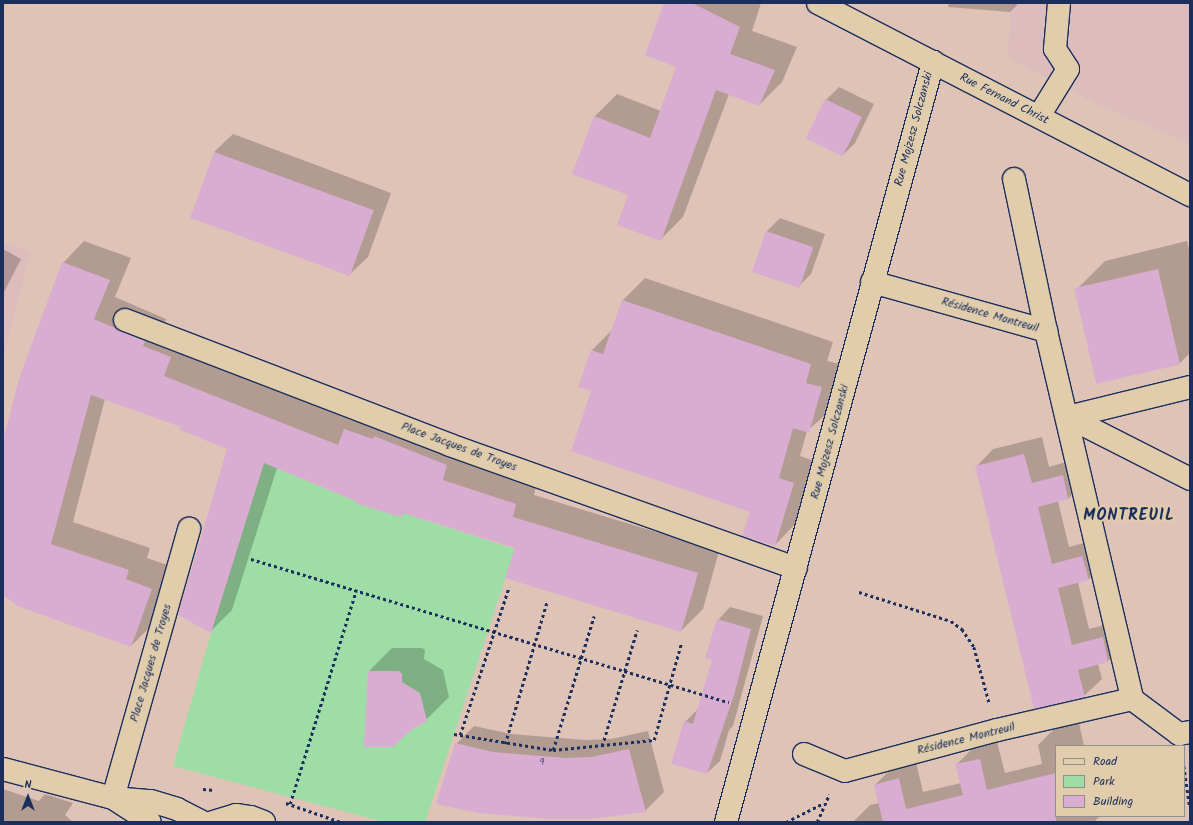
<!DOCTYPE html>
<html>
<head>
<meta charset="utf-8">
<style>
	body { margin:0 }
	#map { position:relative; width:1193px; height:825px; overflow:hidden; background:#dfc3b6; font-family:Kalam,sans-serif }
	div>[style] { position:absolute }
	.built>* { inset:0; background:#ddbcbe }
	.green>* { inset:0; background:#9edda5 }
	.shadow>* { inset:0; background:#0003 }
	.building>* { inset:0; background:#d9add1; transform-origin:0 0 }
	.path>* { height:2.5px; margin-top:-1.25px; transform-origin:0; background:repeating-linear-gradient(90deg,#1b2f5e 0 3px,transparent 0 6px) }
	.roads { filter:drop-shadow(1px 0 #1b2f5e) drop-shadow(-1px 0 #1b2f5e) drop-shadow(0 1px #1b2f5e) drop-shadow(0 -1px #1b2f5e) }
	.minor>* { height:22px; margin:-11px; padding:0 11px; transform-origin:11px; border-radius:11px; background:#e1cdab }
	.major>* { height:22px; margin:-11px; padding:0 11px; transform-origin:11px; border-radius:11px; background:#e1cdab }
	span { translate:-50% -50%; white-space:nowrap; text-align:center; line-height:1.15; -webkit-text-stroke:4px #e1cdab; paint-order:stroke }
	.number-label { font-size:10px; color:#4a4e7b }
	.number-label span { -webkit-text-stroke-width:0 }
	.street-label { font-size:12px; color:#1b2f5e }
	.district-label { font-size:16px; color:#1b2f5e; font-weight:700; letter-spacing:1px }
	.frame { position:absolute; inset:0; border:4px solid #1b2f5e; pointer-events:none }
	.legend { position:absolute; left:1055px; top:745px; width:130px; height:72px; box-sizing:border-box; background:#e1cdab; border:1px solid #928e8c; margin:0; padding:5px 7px; list-style:none; font-size:12px; color:#1b2f5e }
	.legend li { display:flex; align-items:center; gap:8px; height:20px }
	.legend b { width:20px; border:1px solid #928e8c }
	.north { position:absolute; left:8px; top:777px; width:40px; height:40px; -webkit-text-stroke:3px #e1cdab; paint-order:stroke; rotate:0deg; font-size:11px; font-weight:700; line-height:16px; text-align:center; color:#1b2f5e }
	.north::after { content:''; display:block; margin:auto; width:14px; height:18px; background:#1b2f5e; clip-path:polygon(50% 0,100% 100%,50% 72%,0 100%) }
</style>
</head>
<body>
<div id="map">
	<div class="built">
		<div style="clip-path:polygon(1011px 3px,1190px 3px,1190px 144px,1096px 104px,1008px 57px)"></div>
		<div style="clip-path:polygon(3px 241px,31px 252px,3px 356px)"></div>
	</div>
	<div class="green">
		<div style="clip-path:polygon(264px 463px,356px 501px,355px 503px,401px 517px,403px 513px,515px 549px,425px 822px,384px 822px,173px 766px,211px 633px)"></div>
	</div>
	<div class="shadow">
		<div style="clip-path:polygon(665px 3px,761px 3px,752px 31px,797px 47px,782px 82px,759px 105px,729px 94px,683px 217px,660px 240px,630px 195px,594px 117px,617px 94px,661px 111px,677px 66px)"></div>
		<div style="clip-path:polygon(949px 3px,1019px 3px,1010px 12px,948px 7px)"></div>
		<div style="clip-path:polygon(839px 87px,874px 104px,855px 143px,842px 156px,826px 100px)"></div>
		<div style="clip-path:polygon(233px 134px,391px 193px,368px 257px,349px 275px,214px 152px)"></div>
		<div style="clip-path:polygon(780px 218px,825px 234px,811px 274px,798px 287px,753px 272px,767px 231px)"></div>
		<div style="clip-path:polygon(84px 241px,131px 258px,115px 297px,166px 319px,164px 325px,185px 354px,353px 421px,366px 408px,537px 482px,534px 495px,719px 551px,703px 609px,681px 631px,516px 547px,405px 512px,401px 516px,277px 468px,232px 610px,211px 631px,228px 448px,182px 426px,105px 399px,73px 522px,150px 548px,147px 558px,173px 567px,153px 624px,131px 646px,24px 608px,3px 592px,3px 442px,63px 263px)"></div>
		<div style="clip-path:polygon(1187px 241px,1190px 253px,1190px 353px,1180px 363px,1076px 290px,1105px 261px)"></div>
		<div style="clip-path:polygon(3px 249px,21px 259px,3px 294px)"></div>
		<div style="clip-path:polygon(645px 278px,833px 342px,827px 361px,844px 365px,831px 410px,807px 431px,800px 456px,815px 461px,797px 522px,775px 545px,751px 512px,592px 391px,592px 350px,613px 329px,623px 300px)"></div>
		<div style="clip-path:polygon(1042px 437px,1049px 467px,1080px 458px,1085px 481px,1068px 499px,1058px 501px,1069px 547px,1100px 539px,1105px 562px,1088px 580px,1078px 582px,1089px 629px,1120px 621px,1125px 644px,1108px 661px,1098px 664px,1102px 679px,1084px 696px,976px 467px,993px 449px)"></div>
		<div style="clip-path:polygon(730px 607px,763px 616px,733px 726px,729px 730px,720px 761px,707px 773px,685px 722px,699px 708px,713px 659px,718px 620px)"></div>
		<div style="clip-path:polygon(392px 648px,422px 648px,425px 650px,424px 659px,443px 670px,449px 697px,426px 720px,369px 671px)"></div>
		<div style="clip-path:polygon(1079px 723px,1084px 746px,1056px 746px,1056px 816px,1100px 816px,1094px 822px,853px 822px,870px 805px,879px 803px,875px 785px,892px 768px,916px 762px,923px 792px,961px 783px,956px 765px,974px 747px,997px 742px,1005px 773px,1042px 764px,1038px 745px,1055px 728px)"></div>
		<div style="clip-path:polygon(474px 726px,511px 734px,585px 740px,611px 739px,648px 731px,664px 792px,645px 811px,456px 744px)"></div>
		<div style="clip-path:polygon(3px 789px,39px 801px,45px 794px,73px 803px,65px 815px,73px 822px,3px 822px)"></div>
	</div>
	<div class="building">
		<div style="clip-path:polygon(664px 3px,692px 3px,740px 27px,730px 54px,775px 70px,759px 106px,716px 90px,661px 241px,617px 225px,628px 195px,572px 174px,594px 116px,650px 138px,676px 67px,645px 55px)"></div>
		<div style="left:825px;top:99px;width:41px;height:44px;rotate:26deg"></div>
		<div style="left:214px;top:152px;width:170px;height:70px;rotate:20deg"></div>
		<div style="left:766px;top:231px;width:50px;height:43px;rotate:19deg"></div>
		<div style="clip-path:polygon(62px 262px,110px 280px,94px 319px,145px 341px,143px 346px,171px 357px,164px 376px,338px 445px,344px 429px,373px 439px,374px 436px,447px 465px,443px 480px,516px 504px,513px 517px,698px 573px,681px 632px,505px 578px,515px 548px,403px 513px,401px 517px,355px 503px,356px 501px,264px 463px,211px 633px,178px 615px,227px 449px,180px 430px,181px 427px,91px 395px,51px 544px,129px 570px,126px 579px,152px 589px,131px 647px,18px 606px,3px 595px,3px 440px,20px 376px)"></div>
		<div style="left:1158px;top:269px;width:98px;height:86px;rotate:77deg"></div>
		<div style="clip-path:polygon(622px 300px,811px 364px,806px 383px,822px 387px,809px 433px,793px 428px,779px 478px,794px 483px,775px 546px,742px 536px,750px 512px,571px 451px,591px 391px,578px 387px,591px 350px,603px 354px)"></div>
		<div style="clip-path:polygon(1024px 454px,1032px 483px,1063px 475px,1068px 499px,1038px 507px,1052px 564px,1082px 556px,1089px 580px,1058px 588px,1072px 645px,1103px 637px,1108px 662px,1078px 670px,1085px 697px,1034px 709px,975px 466px)"></div>
		<div style="clip-path:polygon(717px 619px,751px 629px,735px 692px,707px 774px,671px 764px,684px 721px,693px 724px,712px 660px,705px 658px)"></div>
		<div style="clip-path:polygon(368px 671px,399px 671px,402px 674px,402px 682px,420px 693px,427px 721px,411px 730px,393px 747px,364px 747px)"></div>
		<div style="clip-path:polygon(455px 743px,493px 752px,566px 758px,592px 757px,629px 749px,646px 812px,592px 819px,549px 819px,479px 813px,436px 804px)"></div>
		<div style="clip-path:polygon(980px 759px,987px 790px,1056px 773px,1056px 822px,883px 822px,874px 785px,899px 778px,906px 809px,963px 795px,955px 764px)"></div>
	</div>
	<div class="path">
		<div style="left:251px;top:559px;width:499px;rotate:16.7deg"></div>
		<div style="left:859px;top:592px;width:96px;rotate:17.5deg"></div>
		<div style="left:951px;top:621px;width:14px;rotate:36deg"></div>
		<div style="left:962px;top:629px;width:22px;rotate:56deg"></div>
		<div style="left:974px;top:647px;width:57px;rotate:74.7deg"></div>
		<div style="left:454px;top:734px;width:100px;rotate:9.2deg"></div>
		<div style="left:553px;top:750px;width:101px;rotate:-5.7deg"></div>
		<div style="left:654px;top:740px;width:100px;rotate:-74.3deg"></div>
		<div style="left:460px;top:735px;width:156px;rotate:-71.7deg"></div>
		<div style="left:505px;top:744px;width:149px;rotate:-73.6deg"></div>
		<div style="left:602px;top:746px;width:121px;rotate:-73.2deg"></div>
		<div style="left:553px;top:750px;width:140px;rotate:-73deg"></div>
		<div style="left:1184px;top:766px;width:42px;rotate:81.9deg"></div>
		<div style="left:203px;top:789px;width:11px;rotate:5deg"></div>
		<div style="left:286px;top:803px;width:58px;rotate:19.1deg"></div>
		<div style="left:290px;top:804px;width:223px;rotate:-72.8deg"></div>
		<div style="left:786px;top:822px;width:42px;rotate:-26.6deg"></div>
		<div style="left:817px;top:822px;width:30px;rotate:-66deg"></div>
	</div>
	<div class="roads">
		<div class="minor">
			<div style="left:1039px;top:116px;width:55px;rotate:-58.3deg"></div>
			<div style="left:1068px;top:69px;width:24px;rotate:-123deg"></div>
			<div style="left:1055px;top:49px;width:46px;rotate:-85deg"></div>
			<div style="left:1014px;top:179px;width:155px;rotate:78.1deg"></div>
			<div style="left:1046px;top:331px;width:378px;rotate:76.8deg"></div>
			<div style="left:1132px;top:699px;width:59px;rotate:36.7deg"></div>
			<div style="left:1179px;top:734px;width:11px;rotate:-10deg"></div>
			<div style="left:872px;top:282px;width:181px;rotate:15.7deg"></div>
			<div style="left:125px;top:320px;width:348px;rotate:21deg"></div>
			<div style="left:450px;top:445px;width:367px;rotate:19.6deg"></div>
			<div style="left:1068px;top:417px;width:137px;rotate:26.9deg"></div>
			<div style="left:1068px;top:417px;width:126px;rotate:-13.8deg"></div>
			<div style="left:804px;top:754px;width:44px;rotate:22.5deg"></div>
			<div style="left:845px;top:771px;width:157px;rotate:-15.1deg"></div>
			<div style="left:997px;top:730px;width:139px;rotate:-12.9deg"></div>
			<div style="left:113px;top:798px;width:280px;rotate:-74.2deg"></div>
			<div style="left:726px;top:822px;width:788px;rotate:-74.76deg"></div>
		</div>
		<div class="major">
			<div style="left:818px;top:3px;width:419px;rotate:27.3deg"></div>
			<div style="left:3px;top:769px;width:114px;rotate:14.8deg"></div>
			<div style="left:113px;top:798px;width:38px;rotate:5deg"></div>
			<div style="left:151px;top:801px;width:27px;rotate:17deg"></div>
			<div style="left:177px;top:809px;width:28px;rotate:27deg"></div>
			<div style="left:116px;top:800px;width:40px;rotate:32.9deg"></div>
			<div style="left:213px;top:822px;width:24px;rotate:-17deg"></div>
			<div style="left:236px;top:815px;width:15px;rotate:8deg"></div>
			<div style="left:251px;top:817px;width:14px;rotate:21deg"></div>
		</div>
	</div>
	<div class="number-label">
		<span style="left:542px;top:763px">9</span>
	</div>
	<div class="street-label">
		<span style="left:1004px;top:99px;rotate:27deg">Rue Fernand Christ</span>
		<span style="left:914px;top:129px;rotate:-75deg">Rue Mojzesz Solczanski</span>
		<span style="left:990px;top:315px;rotate:16deg">Résidence Montreuil</span>
		<span style="left:830px;top:442px;rotate:-75deg">Rue Mojzesz Solczanski</span>
		<span style="left:459px;top:447px;rotate:20deg">Place Jacques de Troyes</span>
		<span style="left:151px;top:663px;rotate:-74deg">Place Jacques de Troyes</span>
		<span style="left:966px;top:739px;rotate:-14deg">Résidence Montreuil</span>
	</div>
	<div class="district-label">
		<span style="left:1129px;top:516px">MONTREUIL</span>
	</div>
	<div class="frame"></div>
	<ul class="legend">
	<li><b style="height:5px;background:#e1cdab"></b>Road</li>
	<li><b style="height:11px;background:#9edda5"></b>Park</li>
	<li><b style="height:11px;background:#d9add1"></b>Building</li>
	</ul>
	<div class="north">N</div>
</div>
</body>
</html>
